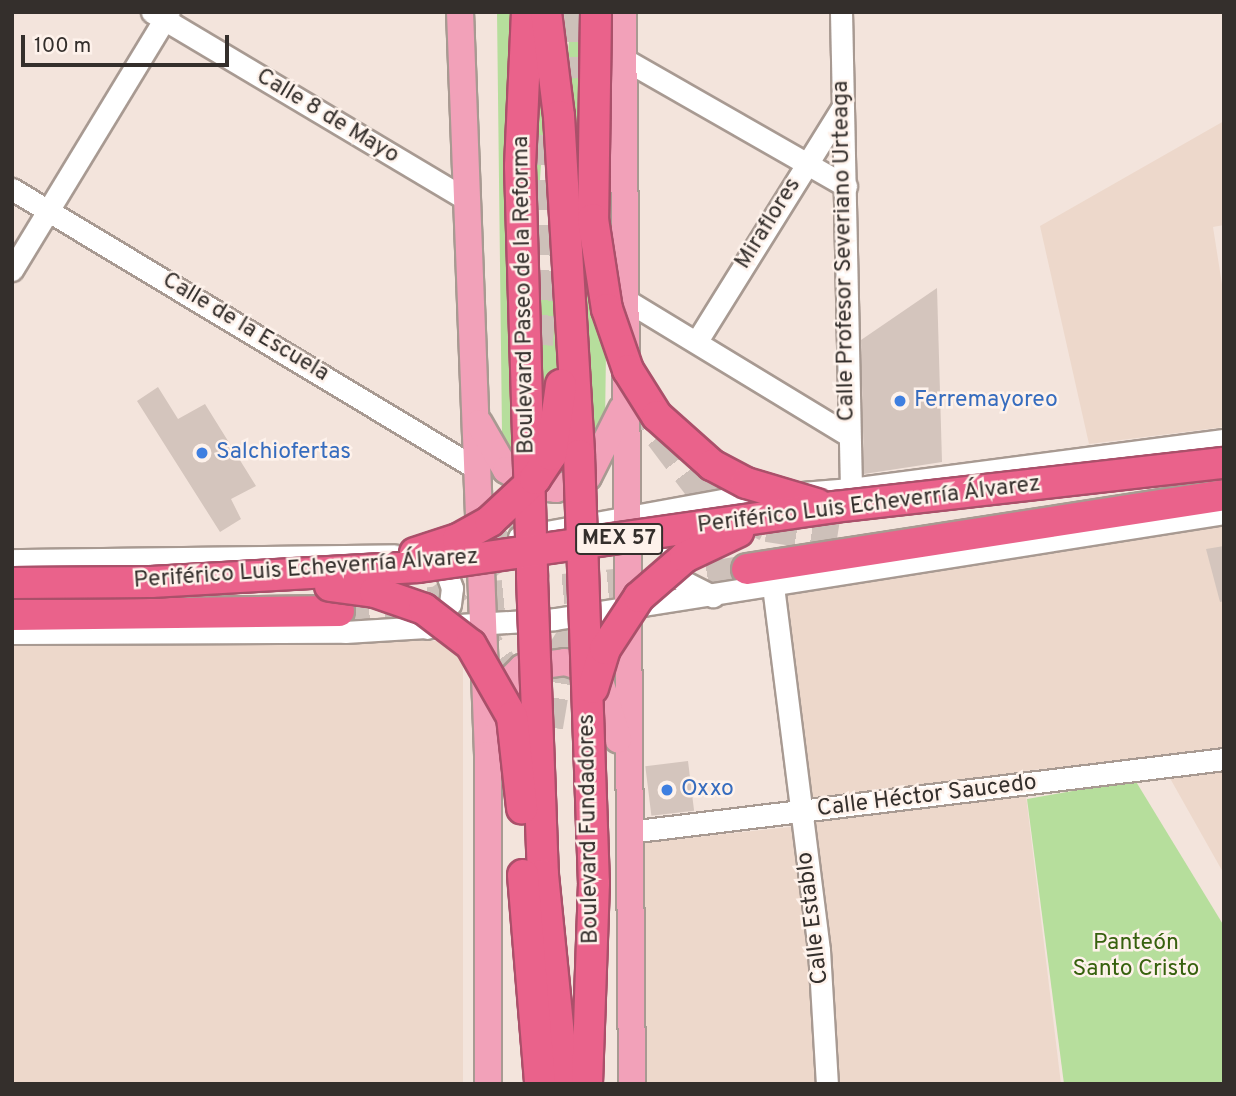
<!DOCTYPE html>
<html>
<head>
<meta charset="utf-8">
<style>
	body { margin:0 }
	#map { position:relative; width:1236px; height:1096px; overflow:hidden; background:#f3e4dc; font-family:Overpass,sans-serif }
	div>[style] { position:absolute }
	.built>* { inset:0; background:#edd8cb; transform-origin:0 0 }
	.green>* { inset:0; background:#b6de9c }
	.building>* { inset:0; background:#d4c5bd; transform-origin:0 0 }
	.highway-tunnel>* { height:30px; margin-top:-15px; transform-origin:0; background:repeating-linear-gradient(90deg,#cdc0b9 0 30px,transparent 0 45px) }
	.roads { filter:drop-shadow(2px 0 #a89a92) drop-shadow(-2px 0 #a89a92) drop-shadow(0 2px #a89a92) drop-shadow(0 -2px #a89a92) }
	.minor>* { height:21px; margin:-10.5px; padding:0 10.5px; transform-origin:10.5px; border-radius:10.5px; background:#fff }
	.major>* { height:26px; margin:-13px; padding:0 13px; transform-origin:13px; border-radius:13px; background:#f2a1b9 }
	.highway>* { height:30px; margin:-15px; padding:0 15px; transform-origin:15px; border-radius:15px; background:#ea628b }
	.bridges { filter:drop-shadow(2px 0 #aa506a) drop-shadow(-2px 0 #aa506a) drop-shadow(0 2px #aa506a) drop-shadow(0 -2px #aa506a) }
	.highway-bridge>* { height:30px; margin:-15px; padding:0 15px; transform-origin:15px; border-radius:15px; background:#ea628b }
	.dots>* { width:19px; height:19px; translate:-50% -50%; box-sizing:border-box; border:4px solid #fef2eb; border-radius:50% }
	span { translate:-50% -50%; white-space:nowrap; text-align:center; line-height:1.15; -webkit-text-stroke:5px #fef2eb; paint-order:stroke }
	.shield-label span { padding:2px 5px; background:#fef2eb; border:2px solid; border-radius:5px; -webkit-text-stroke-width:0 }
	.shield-label { font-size:21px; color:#342f2c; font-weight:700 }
	.street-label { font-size:23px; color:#342f2c }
	.shop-label { font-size:23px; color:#366cbe }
	.left { translate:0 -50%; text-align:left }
	.park-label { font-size:23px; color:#37610e }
	.frame { position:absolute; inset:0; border:14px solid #342f2c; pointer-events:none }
	.scale { position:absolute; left:21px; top:35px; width:208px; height:32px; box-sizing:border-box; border:4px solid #342f2c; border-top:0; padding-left:9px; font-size:21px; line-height:24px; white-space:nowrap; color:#342f2c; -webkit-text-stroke:5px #fef2eb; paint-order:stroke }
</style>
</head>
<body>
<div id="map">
	<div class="built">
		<div style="clip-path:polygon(1224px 121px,1224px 225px,1213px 227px,1224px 297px,1224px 427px,1089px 444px,1040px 226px)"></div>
		<div style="clip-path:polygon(1224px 524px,1224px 874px,1158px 757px,1023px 771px,1061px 1084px,645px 1084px,641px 843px,809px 825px,780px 590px)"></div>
		<div style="left:463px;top:641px;width:443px;height:451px;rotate:90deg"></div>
	</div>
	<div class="green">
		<div style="clip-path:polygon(497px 12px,551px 12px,533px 286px,551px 289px,571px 12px,588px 12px,575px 219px,608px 211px,605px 423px,579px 469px,547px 478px,507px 456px,502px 433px)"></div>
		<div style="clip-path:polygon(1135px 780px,1224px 926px,1224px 1084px,1064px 1084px,1027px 799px)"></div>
	</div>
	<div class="building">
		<div style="clip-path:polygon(937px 288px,942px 462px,864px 474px,861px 340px)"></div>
		<div style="clip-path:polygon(158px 387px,178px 419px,205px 404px,256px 486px,231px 499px,241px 519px,220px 532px,137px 401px)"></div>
		<div style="clip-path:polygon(1224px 546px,1224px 601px,1220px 602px,1206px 549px)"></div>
		<div style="left:688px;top:761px;width:50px;height:43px;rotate:83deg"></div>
	</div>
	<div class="highway-tunnel">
		<div style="left:579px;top:12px;width:66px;rotate:88.3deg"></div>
		<div style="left:538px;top:345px;width:216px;rotate:-86.8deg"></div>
		<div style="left:633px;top:400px;width:116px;rotate:53deg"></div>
		<div style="left:703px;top:493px;width:72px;rotate:28deg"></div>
		<div style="left:767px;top:527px;width:71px;rotate:8.9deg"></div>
		<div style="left:663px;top:584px;width:85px;rotate:-9.5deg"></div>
		<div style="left:435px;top:604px;width:74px;rotate:-37.3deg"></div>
		<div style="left:494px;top:559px;width:35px;rotate:-55deg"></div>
		<div style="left:514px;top:530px;width:47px;rotate:-73.9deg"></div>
		<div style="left:339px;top:611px;width:319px;rotate:-5.6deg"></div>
		<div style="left:473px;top:623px;width:54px;rotate:54.8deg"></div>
		<div style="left:504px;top:667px;width:40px;rotate:68deg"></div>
		<div style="left:548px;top:727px;width:73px;rotate:-80.5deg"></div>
		<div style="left:560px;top:655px;width:25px;rotate:-58deg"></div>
		<div style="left:573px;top:634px;width:38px;rotate:-42deg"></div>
	</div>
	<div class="roads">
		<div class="minor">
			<div style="left:152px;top:12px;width:365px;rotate:30.8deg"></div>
			<div style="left:841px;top:12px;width:477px;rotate:88.8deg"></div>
			<div style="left:624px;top:59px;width:256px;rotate:29.8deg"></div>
			<div style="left:12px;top:189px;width:543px;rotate:31.05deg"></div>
			<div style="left:12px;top:270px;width:302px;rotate:-58.7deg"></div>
			<div style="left:626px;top:300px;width:260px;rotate:31.3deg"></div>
			<div style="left:697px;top:341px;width:274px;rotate:-58.1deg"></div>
			<div style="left:681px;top:521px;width:18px;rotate:124deg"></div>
			<div style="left:671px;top:536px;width:32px;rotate:86deg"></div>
			<div style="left:673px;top:568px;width:14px;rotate:56deg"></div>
			<div style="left:681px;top:580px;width:36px;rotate:27deg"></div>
			<div style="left:519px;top:537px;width:213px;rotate:-10.3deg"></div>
			<div style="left:729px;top:499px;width:122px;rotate:-4.7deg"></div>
			<div style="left:851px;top:489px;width:376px;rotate:-7.5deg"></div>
			<div style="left:12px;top:560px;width:382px;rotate:-0.7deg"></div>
			<div style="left:773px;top:586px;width:367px;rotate:82.8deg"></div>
			<div style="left:819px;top:950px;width:134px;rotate:86.6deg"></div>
			<div style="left:427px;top:628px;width:33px;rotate:-46deg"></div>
			<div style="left:450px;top:604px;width:16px;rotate:-83deg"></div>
			<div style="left:452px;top:588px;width:23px;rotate:-110deg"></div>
			<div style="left:444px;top:566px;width:13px;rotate:-148deg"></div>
			<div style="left:12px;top:633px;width:333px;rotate:-0.2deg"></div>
			<div style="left:345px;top:632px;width:210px;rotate:-3.5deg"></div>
			<div style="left:555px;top:619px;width:677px;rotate:-9deg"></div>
			<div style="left:629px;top:832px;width:599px;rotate:-6.99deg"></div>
		</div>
		<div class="major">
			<div style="left:460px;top:12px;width:744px;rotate:87.84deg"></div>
			<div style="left:488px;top:755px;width:329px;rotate:90deg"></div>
			<div style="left:623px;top:12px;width:1072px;rotate:89.52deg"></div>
			<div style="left:479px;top:423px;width:54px;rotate:60.1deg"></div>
			<div style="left:506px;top:470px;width:34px;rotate:30deg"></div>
			<div style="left:535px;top:487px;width:21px;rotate:5deg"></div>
			<div style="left:556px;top:489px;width:34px;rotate:-21deg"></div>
			<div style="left:588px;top:477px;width:76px;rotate:-63.4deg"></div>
			<div style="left:495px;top:715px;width:39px;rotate:-66deg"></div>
			<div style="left:511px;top:679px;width:16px;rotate:-45deg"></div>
			<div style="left:522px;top:668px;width:43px;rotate:-7.9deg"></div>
			<div style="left:565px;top:662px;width:20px;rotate:18deg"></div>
			<div style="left:584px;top:668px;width:23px;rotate:43deg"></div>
			<div style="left:601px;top:684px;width:58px;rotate:72.8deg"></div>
		</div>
		<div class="highway">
			<div style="left:747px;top:569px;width:483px;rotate:-8.8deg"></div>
			<div style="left:12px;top:615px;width:327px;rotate:-0.7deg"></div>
		</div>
	</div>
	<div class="bridges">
		<div class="highway-bridge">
			<div style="left:527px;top:12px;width:154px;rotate:92.6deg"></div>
			<div style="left:520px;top:166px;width:411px;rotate:88.3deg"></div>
			<div style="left:532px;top:577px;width:298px;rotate:87.9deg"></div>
			<div style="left:543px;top:875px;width:210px;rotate:84.3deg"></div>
			<div style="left:546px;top:12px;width:105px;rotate:82.9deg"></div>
			<div style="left:559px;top:116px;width:340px;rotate:86.6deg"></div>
			<div style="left:579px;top:455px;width:428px;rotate:88deg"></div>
			<div style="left:594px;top:883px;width:201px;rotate:92deg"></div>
			<div style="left:596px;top:12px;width:207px;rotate:90.8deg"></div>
			<div style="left:593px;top:219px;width:91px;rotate:81.2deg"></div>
			<div style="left:607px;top:309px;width:65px;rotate:71deg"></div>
			<div style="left:628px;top:370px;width:54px;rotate:57.8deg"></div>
			<div style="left:657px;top:416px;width:74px;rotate:41.7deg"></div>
			<div style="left:712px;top:465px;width:38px;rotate:28deg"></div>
			<div style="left:746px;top:483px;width:74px;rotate:16.5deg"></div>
			<div style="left:415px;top:553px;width:45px;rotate:-18deg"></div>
			<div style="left:458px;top:539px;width:37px;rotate:-29deg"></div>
			<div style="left:490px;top:521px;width:62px;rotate:-43deg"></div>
			<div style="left:535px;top:479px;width:29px;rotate:-56deg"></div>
			<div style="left:551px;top:455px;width:71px;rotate:-81.9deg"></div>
			<div style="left:12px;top:583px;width:139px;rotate:-0.4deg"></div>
			<div style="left:151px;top:582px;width:267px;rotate:-3.2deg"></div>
			<div style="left:418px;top:567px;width:421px;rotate:-8.2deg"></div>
			<div style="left:835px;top:507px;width:391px;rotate:-6.5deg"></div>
			<div style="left:330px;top:586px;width:45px;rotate:7.6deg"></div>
			<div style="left:375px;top:592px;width:52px;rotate:19.1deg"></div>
			<div style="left:424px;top:609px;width:59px;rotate:37.5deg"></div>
			<div style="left:471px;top:645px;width:83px;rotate:60.3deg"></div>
			<div style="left:512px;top:717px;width:92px;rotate:83.7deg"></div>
			<div style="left:593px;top:688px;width:41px;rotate:-72.9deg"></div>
			<div style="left:605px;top:649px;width:62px;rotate:-56.8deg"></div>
			<div style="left:639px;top:597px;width:61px;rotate:-41deg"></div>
			<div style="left:685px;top:557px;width:59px;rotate:-25.3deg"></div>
			<div style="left:523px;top:875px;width:210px;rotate:85.3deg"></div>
		</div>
	</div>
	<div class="dots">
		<div style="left:900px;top:401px;background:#3f7fe0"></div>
		<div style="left:202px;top:453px;background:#3f7fe0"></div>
		<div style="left:667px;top:790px;background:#3f7fe0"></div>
	</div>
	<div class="shield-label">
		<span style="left:619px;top:539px">MEX 57</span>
	</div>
	<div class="street-label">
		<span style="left:327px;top:117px;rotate:31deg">Calle 8 de Mayo</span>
		<span style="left:769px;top:224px;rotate:-58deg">Miraflores</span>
		<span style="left:845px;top:251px;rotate:-91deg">Calle Profesor Severiano Urteaga</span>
		<span style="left:525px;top:295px;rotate:-91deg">Boulevard Paseo de la Reforma</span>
		<span style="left:245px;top:328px;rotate:31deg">Calle de la Escuela</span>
		<span style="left:869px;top:506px;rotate:-7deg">Periférico Luis Echeverría Álvarez</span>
		<span style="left:306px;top:570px;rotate:-4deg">Periférico Luis Echeverría Álvarez</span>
		<span style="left:927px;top:797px;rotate:-7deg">Calle Héctor Saucedo</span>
		<span style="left:590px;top:829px;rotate:-91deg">Boulevard Fundadores</span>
		<span style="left:814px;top:918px;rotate:-97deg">Calle Establo</span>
	</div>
	<div class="shop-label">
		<span class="left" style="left:914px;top:401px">Ferremayoreo</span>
		<span class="left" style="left:216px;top:453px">Salchiofertas</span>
		<span class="left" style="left:681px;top:790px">Oxxo</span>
	</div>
	<div class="park-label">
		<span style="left:1136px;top:957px">Panteón<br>Santo Cristo</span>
	</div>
	<div class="frame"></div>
	<div class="scale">100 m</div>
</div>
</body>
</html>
